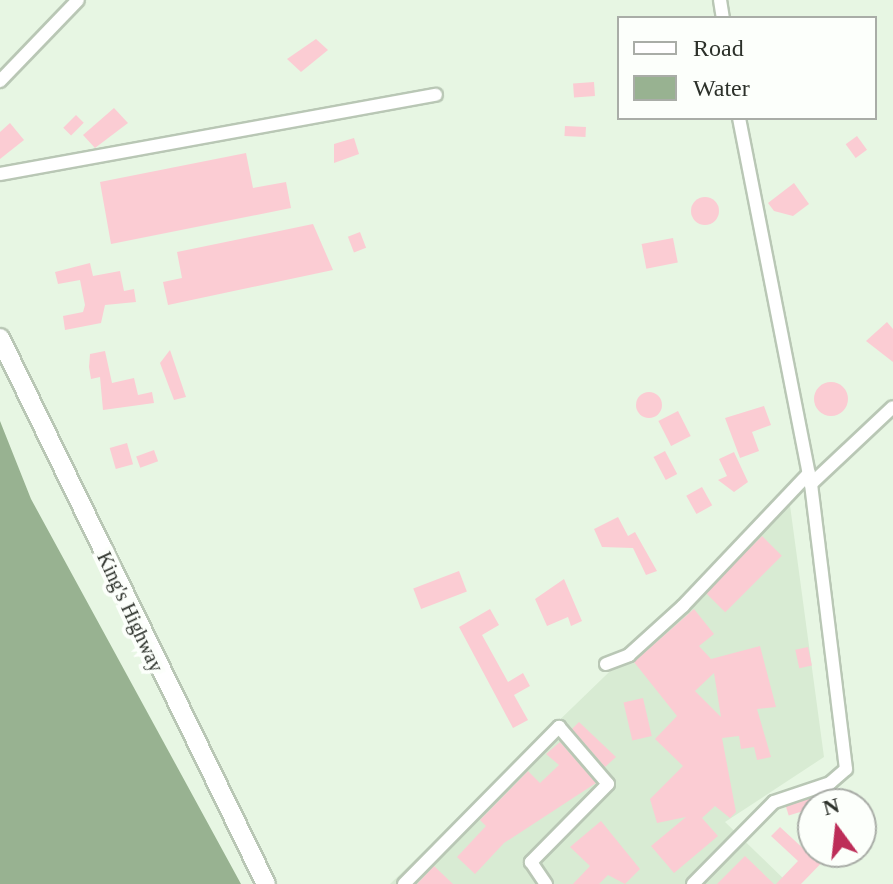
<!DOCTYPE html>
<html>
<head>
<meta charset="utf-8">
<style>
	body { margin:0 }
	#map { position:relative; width:893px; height:884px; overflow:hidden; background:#e7f6e3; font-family:Georgia,serif }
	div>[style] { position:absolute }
	.built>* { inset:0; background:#d8ebd3 }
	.water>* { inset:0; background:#98b291 }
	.building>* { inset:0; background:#fbccd3; transform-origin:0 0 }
	.round { border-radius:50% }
	.roads { filter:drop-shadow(2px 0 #b9c7b5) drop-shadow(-2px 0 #b9c7b5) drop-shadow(0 2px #b9c7b5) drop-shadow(0 -2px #b9c7b5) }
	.minor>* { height:12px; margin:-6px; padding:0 6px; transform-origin:6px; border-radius:6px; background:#fff }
	.highway>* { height:18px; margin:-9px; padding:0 9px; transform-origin:9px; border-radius:9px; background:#fff }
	span { translate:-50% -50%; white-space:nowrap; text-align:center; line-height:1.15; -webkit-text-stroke:8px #fcfffb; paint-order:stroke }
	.street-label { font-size:20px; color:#2c312a }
	.legend { position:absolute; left:617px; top:16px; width:260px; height:104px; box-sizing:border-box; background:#fcfffb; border:2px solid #a9ada7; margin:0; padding:10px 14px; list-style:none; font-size:24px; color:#2c312a }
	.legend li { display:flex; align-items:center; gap:16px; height:40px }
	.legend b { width:40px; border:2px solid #a9ada7 }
	.north { position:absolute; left:797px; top:788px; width:80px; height:80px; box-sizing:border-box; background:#fcfffb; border:2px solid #a9ada7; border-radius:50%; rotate:345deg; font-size:22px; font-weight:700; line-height:32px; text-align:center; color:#2c312a }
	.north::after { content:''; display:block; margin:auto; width:28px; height:36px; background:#bd2d58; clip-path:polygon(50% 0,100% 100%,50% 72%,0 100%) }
</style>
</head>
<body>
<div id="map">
	<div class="built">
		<div style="clip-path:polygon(789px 498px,824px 757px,725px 822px,789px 884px,390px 884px)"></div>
	</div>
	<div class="water">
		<div style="clip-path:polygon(0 421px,31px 499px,241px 884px,0 884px)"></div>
	</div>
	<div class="building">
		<div style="clip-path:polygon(316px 39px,328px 50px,301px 72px,287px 59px)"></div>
		<div style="left:594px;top:82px;width:14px;height:21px;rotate:86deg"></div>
		<div style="clip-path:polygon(114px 108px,128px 123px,95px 148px,83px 135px)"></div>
		<div style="left:76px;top:115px;width:11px;height:18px;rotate:45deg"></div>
		<div style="clip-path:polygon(10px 123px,24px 140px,0 159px,0 132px)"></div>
		<div style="left:565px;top:126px;width:21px;height:10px;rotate:3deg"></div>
		<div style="left:857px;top:136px;width:17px;height:14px;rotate:54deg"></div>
		<div style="clip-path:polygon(354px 138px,359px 154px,334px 163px,334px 144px)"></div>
		<div style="clip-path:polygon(246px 153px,253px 188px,286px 182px,291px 208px,111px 244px,100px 182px)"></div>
		<div style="clip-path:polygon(794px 183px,809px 204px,793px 216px,774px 211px,768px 203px)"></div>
		<div class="round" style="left:691px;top:197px;width:28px;height:28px"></div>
		<div style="clip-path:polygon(313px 224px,333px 270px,168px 305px,163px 282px,182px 278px,177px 252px)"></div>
		<div style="left:360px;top:232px;width:17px;height:13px;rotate:69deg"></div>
		<div style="left:673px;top:238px;width:25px;height:32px;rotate:79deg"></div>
		<div style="clip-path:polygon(90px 263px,93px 276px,120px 271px,124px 291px,134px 289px,136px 302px,105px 305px,101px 323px,65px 330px,63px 316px,83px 312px,85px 305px,80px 280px,58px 284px,55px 272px)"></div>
		<div style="clip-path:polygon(887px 322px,893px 329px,893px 362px,866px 341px)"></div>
		<div style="clip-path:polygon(170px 350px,186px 397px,174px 400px,160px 363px)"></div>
		<div style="clip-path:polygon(105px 351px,112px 383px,134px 378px,138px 395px,152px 392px,154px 403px,103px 410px,100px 377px,91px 379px,89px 367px,90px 354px)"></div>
		<div class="round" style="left:814px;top:382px;width:34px;height:34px"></div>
		<div class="round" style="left:636px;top:392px;width:26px;height:26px"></div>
		<div style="clip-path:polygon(764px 406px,771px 425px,752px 432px,759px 451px,740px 458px,725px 418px)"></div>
		<div style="left:678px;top:411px;width:28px;height:22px;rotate:63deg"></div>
		<div style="left:127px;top:443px;width:22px;height:18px;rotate:74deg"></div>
		<div style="left:154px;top:450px;width:12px;height:19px;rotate:70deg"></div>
		<div style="left:665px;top:451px;width:26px;height:13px;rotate:62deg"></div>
		<div style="clip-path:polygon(734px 452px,748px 482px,734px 492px,718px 480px,727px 476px,719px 459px)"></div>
		<div style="left:702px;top:487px;width:21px;height:18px;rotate:61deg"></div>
		<div style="clip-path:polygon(618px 517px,628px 536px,635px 532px,657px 571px,646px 575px,633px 548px,602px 547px,594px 529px)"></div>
		<div style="left:762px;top:536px;width:28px;height:80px;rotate:45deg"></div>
		<div style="left:459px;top:571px;width:22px;height:49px;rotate:69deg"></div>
		<div style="clip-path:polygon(564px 579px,582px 621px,571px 626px,568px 617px,547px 626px,535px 599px)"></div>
		<div style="clip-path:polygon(490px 609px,499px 625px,482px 635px,508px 682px,523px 673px,530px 686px,514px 695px,528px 720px,513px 728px,459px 627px)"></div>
		<div style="clip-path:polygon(evenodd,694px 609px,714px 634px,699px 646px,711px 659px,760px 646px,776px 707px,757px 709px,771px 757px,757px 760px,754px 747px,741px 749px,739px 736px,722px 738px,736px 812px,730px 818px,715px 806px,702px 818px,718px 836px,674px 873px,651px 846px,686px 817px,657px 823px,650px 799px,683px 766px,655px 739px,677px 716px,634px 662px,694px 609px,714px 673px,721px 717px,695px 691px,714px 673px)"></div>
		<div style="left:808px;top:647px;width:19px;height:13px;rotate:78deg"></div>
		<div style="left:643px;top:698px;width:39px;height:20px;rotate:77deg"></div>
		<div style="clip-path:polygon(579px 722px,616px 757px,605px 767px,572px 729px)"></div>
		<div style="clip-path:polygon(560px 742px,596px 783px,504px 843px,475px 874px,457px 857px,486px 826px,480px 820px,528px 771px,540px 783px,559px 765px,546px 754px)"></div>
		<div style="left:825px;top:794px;width:10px;height:41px;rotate:73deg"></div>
		<div style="clip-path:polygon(601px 821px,640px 869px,625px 884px,608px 875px,599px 884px,573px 884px,590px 866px,570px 847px)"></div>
		<div style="clip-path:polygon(780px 827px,807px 852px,832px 852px,801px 884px,776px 884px,798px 861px,771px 836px)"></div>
		<div style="clip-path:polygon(745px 856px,774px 884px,717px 884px)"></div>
		<div style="clip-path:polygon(434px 866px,453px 884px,417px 884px)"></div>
	</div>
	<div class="roads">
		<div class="minor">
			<div style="left:720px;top:0;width:18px;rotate:81deg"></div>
			<div style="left:0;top:81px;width:112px;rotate:-46.1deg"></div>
			<div style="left:739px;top:118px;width:373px;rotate:78.9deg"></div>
			<div style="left:0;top:174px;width:443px;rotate:-10.3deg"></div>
			<div style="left:606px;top:664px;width:25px;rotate:-21deg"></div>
			<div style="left:629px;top:655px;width:73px;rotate:-42.2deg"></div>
			<div style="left:683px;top:606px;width:183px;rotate:-46.5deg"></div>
			<div style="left:404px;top:884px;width:221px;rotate:-45.4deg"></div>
			<div style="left:559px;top:727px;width:75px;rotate:49.3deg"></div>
			<div style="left:608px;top:784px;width:110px;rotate:134.6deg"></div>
			<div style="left:531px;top:862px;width:27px;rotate:56deg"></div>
			<div style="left:693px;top:884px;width:115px;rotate:-45.4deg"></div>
			<div style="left:774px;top:802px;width:59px;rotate:-18.7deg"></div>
			<div style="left:830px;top:783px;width:21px;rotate:-41deg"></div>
			<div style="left:846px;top:769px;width:287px;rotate:-97deg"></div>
			<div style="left:811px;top:484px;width:112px;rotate:-43.2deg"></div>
		</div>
		<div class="highway">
			<div style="left:0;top:338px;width:607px;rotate:64.03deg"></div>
		</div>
	</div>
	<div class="street-label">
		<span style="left:130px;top:612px;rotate:65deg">King's Highway</span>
	</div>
	<ul class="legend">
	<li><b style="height:10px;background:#fff"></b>Road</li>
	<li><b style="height:22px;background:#98b291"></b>Water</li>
	</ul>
	<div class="north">N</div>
</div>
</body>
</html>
